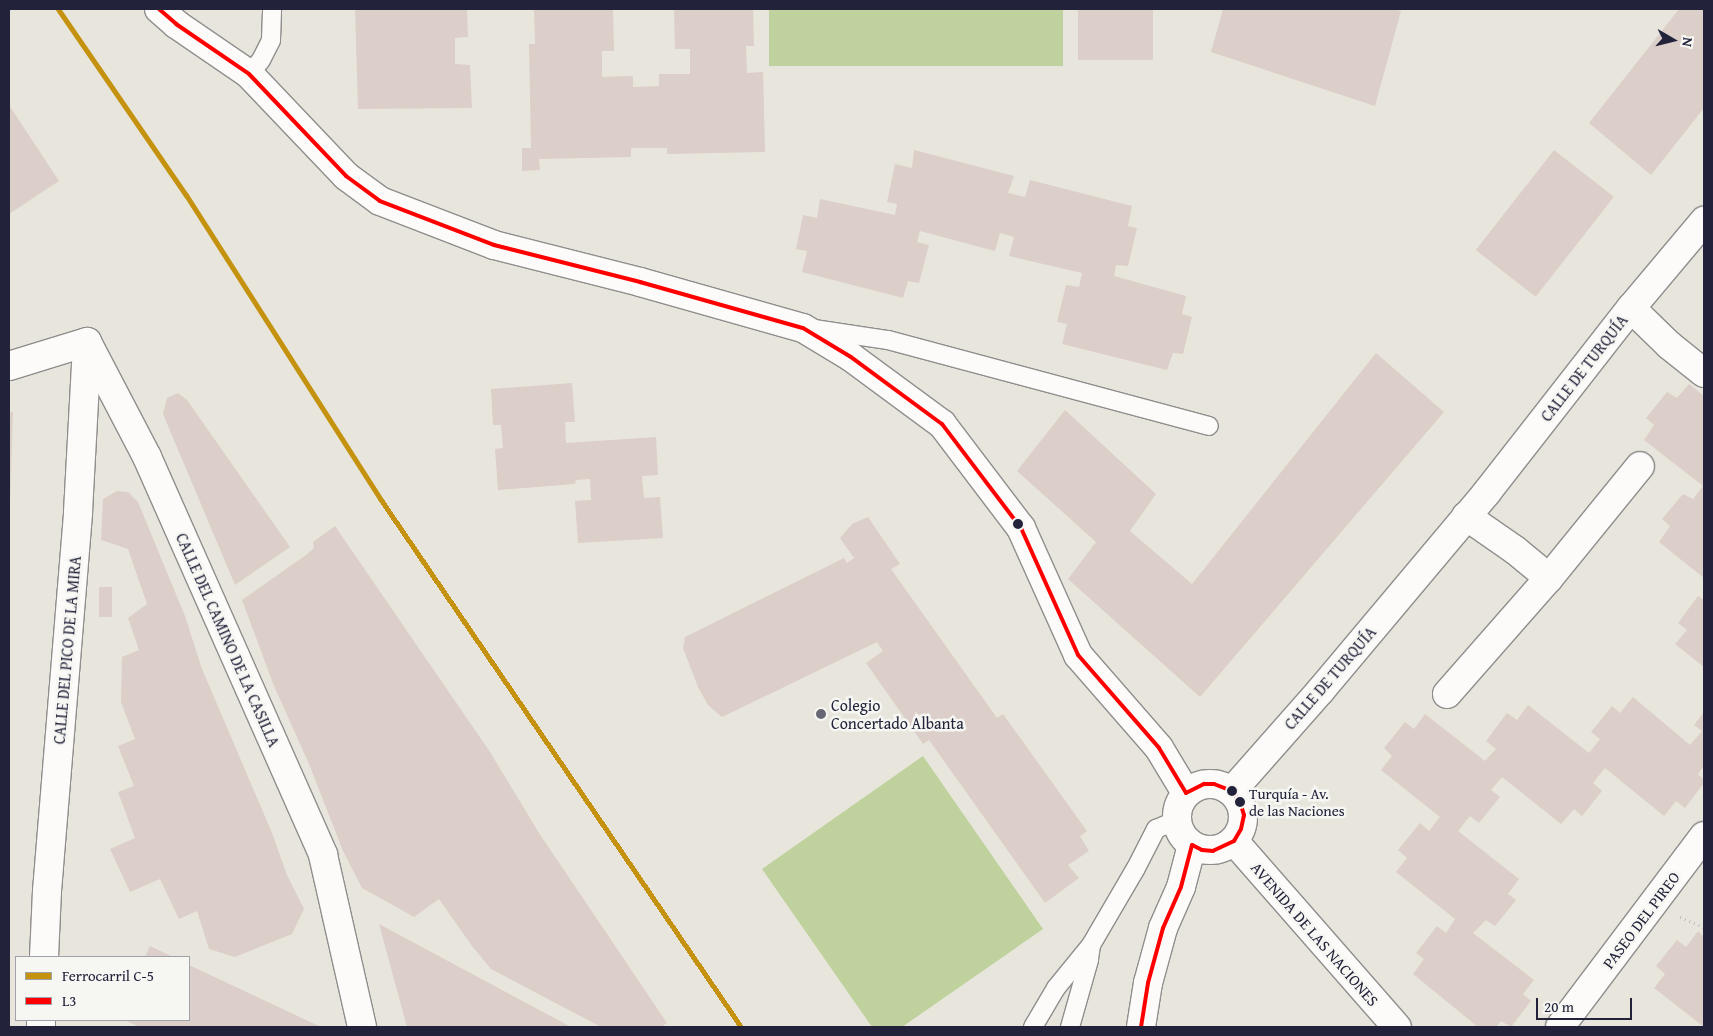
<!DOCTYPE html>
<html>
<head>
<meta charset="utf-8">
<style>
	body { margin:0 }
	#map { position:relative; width:1713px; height:1036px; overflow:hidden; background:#e8e6dc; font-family:"Gentium Book Plus",serif }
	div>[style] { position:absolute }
	.green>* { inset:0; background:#bfd19d; transform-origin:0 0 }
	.building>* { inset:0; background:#dccec8; transform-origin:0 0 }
	.path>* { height:3px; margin-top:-1.5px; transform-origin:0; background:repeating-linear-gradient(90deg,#bdbcbd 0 1px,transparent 0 5px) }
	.roads { filter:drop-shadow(1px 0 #8f8e8d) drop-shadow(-1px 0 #8f8e8d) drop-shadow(0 1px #8f8e8d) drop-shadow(0 -1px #8f8e8d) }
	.service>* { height:18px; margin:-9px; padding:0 9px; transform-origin:9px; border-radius:9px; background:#fcfbfa }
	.minor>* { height:28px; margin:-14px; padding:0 14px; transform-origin:14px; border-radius:14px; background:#fcfbfa }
	.tertiary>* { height:28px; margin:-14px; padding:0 14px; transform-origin:14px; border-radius:14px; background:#fcfbfa }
	.tertiary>.ring { margin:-14px; padding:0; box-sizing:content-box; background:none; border:28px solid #fcfbfa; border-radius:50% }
	.bus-1>* { height:4px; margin:-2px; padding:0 2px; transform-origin:2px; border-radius:2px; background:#f00 }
	.rail-1>* { height:5px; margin:-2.5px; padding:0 2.5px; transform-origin:2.5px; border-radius:2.5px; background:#c4920f }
	.dots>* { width:14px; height:14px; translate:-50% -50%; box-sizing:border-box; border:2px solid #f6f6f2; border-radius:50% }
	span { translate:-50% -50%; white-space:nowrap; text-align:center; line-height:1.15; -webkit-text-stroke:5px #f6f6f2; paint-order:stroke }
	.bus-label { font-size:15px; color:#22223b }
	.left { translate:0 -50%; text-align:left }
	.street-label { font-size:16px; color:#22223b }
	.poi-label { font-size:16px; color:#22223b }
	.frame { position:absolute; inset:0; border:10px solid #22223b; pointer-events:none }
	.legend { position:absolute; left:15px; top:956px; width:175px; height:65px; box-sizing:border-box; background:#f6f6f2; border:1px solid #a1a1a9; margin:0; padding:6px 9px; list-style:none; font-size:15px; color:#22223b }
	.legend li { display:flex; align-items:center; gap:10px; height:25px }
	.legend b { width:25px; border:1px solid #a1a1a9 }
	.north { position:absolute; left:1648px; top:15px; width:50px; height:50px; -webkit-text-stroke:4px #f6f6f2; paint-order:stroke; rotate:98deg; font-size:14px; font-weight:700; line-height:20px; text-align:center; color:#22223b }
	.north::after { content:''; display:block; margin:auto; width:18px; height:22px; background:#22223b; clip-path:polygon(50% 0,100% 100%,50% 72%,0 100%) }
	.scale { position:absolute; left:1536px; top:998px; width:96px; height:22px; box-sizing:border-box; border:2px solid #22223b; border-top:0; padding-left:6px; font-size:15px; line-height:18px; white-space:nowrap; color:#22223b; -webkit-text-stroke:4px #f6f6f2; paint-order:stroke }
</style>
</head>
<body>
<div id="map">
	<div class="green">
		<div style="left:769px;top:9px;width:294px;height:57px"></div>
		<div style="clip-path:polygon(923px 756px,1043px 929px,902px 1027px,872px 1027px,762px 869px)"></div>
	</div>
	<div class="building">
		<div style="clip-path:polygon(355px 9px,467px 9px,468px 37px,455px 38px,455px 64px,470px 65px,472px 108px,358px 109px)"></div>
		<div style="clip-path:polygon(534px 9px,613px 9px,614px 51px,602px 51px,602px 77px,633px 76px,633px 87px,659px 86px,659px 74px,690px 74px,690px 49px,675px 49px,674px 9px,753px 9px,754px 46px,746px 46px,747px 73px,763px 72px,765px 152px,667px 154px,667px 148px,631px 148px,631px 157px,539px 159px,540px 170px,522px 171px,522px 148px,531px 148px,529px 44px,535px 44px)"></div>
		<div style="left:1078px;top:9px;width:75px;height:51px"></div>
		<div style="clip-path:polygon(1223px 9px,1393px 9px,1401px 11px,1375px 106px,1211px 52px)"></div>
		<div style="clip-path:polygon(1679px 9px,1704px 9px,1704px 108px,1651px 175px,1589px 123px)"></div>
		<div style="clip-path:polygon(9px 105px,59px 181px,9px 214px)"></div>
		<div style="clip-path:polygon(914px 150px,1014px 176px,1008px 193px,1025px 197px,1030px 180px,1132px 206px,1128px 226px,1137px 228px,1128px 266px,1116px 265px,1114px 276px,1186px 296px,1182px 314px,1192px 317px,1183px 354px,1173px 353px,1167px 370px,1062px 344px,1067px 324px,1057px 322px,1066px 285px,1079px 287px,1082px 273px,1009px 256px,1014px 237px,1000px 233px,995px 251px,920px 231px,917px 242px,929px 245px,919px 283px,908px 281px,903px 298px,802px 272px,807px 251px,796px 249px,803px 215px,817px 218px,820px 199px,895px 215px,897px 204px,887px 202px,895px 164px,912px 168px)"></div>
		<div style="left:1554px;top:150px;width:76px;height:127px;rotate:38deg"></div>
		<div style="clip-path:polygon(1376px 353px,1444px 412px,1200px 697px,1068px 579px,1096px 542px,1017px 471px,1065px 410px,1156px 494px,1130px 531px,1192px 584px)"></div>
		<div style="clip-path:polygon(572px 383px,575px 422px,565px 422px,566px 443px,656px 437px,658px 475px,642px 476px,644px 498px,660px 497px,663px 538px,578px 543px,575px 501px,591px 500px,590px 479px,576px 480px,575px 484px,498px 490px,495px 449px,503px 448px,501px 425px,493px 425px,491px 389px)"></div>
		<div style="clip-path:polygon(1689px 384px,1704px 396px,1704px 578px,1659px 542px,1670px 526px,1662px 519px,1683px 494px,1693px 499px,1703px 486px,1644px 440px,1654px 425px,1646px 418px,1667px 392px,1677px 398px)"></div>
		<div style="clip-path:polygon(178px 393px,187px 400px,290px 547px,235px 585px,163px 414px,167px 398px)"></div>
		<div style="clip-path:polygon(13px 411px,10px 504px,9px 504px,9px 414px)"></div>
		<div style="clip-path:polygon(117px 491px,128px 492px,138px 502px,185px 616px,202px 669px,272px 833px,287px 875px,304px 909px,292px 934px,235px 957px,209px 949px,197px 911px,179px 919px,160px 879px,130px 892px,110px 849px,135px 838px,118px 792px,134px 786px,118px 746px,135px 739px,121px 702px,122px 657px,139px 650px,128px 618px,147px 604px,128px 549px,101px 540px,103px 499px)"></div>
		<div style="clip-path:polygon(868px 517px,900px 564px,891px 569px,997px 718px,1003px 714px,1087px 831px,1080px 836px,1089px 851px,1068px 865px,1079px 878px,1045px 903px,929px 740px,923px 744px,866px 663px,883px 651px,877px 642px,722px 717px,708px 705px,698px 687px,683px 648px,685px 637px,844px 558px,847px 563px,854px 558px,840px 538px,852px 524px)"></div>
		<div style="clip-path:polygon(335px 526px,490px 752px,539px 833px,667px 1023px,661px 1027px,601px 1027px,491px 969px,472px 946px,439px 899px,414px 917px,362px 888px,343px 851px,309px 764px,274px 686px,242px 600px,306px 555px,314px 548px,313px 542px)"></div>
		<div style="left:99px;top:587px;width:13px;height:30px"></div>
		<div style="clip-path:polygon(1698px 596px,1704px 600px,1704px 667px,1675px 644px,1687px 630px,1678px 623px)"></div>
		<div style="clip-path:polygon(1633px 697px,1690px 745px,1702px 731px,1694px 725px,1704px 712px,1704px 766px,1698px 774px,1704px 780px,1704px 783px,1685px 808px,1676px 801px,1664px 816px,1605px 768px,1593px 783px,1602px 791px,1582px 816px,1574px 809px,1561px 824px,1502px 777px,1491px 790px,1500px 797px,1479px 823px,1470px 816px,1458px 831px,1519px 879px,1508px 894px,1516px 900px,1495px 926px,1486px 920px,1473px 933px,1534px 980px,1523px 994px,1531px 1001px,1511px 1027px,1501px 1021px,1496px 1027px,1478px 1027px,1413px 974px,1424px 959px,1416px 953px,1437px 926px,1446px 933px,1455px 919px,1396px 872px,1407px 858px,1398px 850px,1420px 823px,1429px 831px,1440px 817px,1381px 770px,1392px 756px,1384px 748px,1405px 722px,1414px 729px,1425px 714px,1485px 761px,1496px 749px,1486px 741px,1507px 713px,1517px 720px,1528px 705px,1589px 753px,1600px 739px,1591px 732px,1612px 706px,1620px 713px)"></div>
		<div style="clip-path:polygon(379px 924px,571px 1027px,407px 1027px)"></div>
		<div style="clip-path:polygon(1698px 931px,1704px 937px,1704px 1027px,1654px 988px,1665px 974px,1656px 966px,1677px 940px,1686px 947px)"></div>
		<div style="clip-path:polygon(150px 946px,173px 957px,145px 957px)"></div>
		<div style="clip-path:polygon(189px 965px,321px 1027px,140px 1027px,124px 1020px,189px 1020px)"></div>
	</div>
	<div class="path">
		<div style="left:1680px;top:917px;width:26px;rotate:23deg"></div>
	</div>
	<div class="roads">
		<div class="service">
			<div style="left:249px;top:74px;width:18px;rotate:-49deg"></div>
			<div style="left:261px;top:60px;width:22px;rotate:-63deg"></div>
			<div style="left:271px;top:40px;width:31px;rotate:-88deg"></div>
			<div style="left:814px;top:329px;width:75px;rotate:8.5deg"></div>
			<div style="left:888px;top:340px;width:332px;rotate:15deg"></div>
			<div style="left:1091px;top:945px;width:89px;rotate:-59.7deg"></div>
			<div style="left:1136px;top:868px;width:44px;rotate:-62.9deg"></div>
			<div style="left:1156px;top:829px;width:23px;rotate:-23deg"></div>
			<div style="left:1033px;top:1027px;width:45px;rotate:-59.5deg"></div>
			<div style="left:1056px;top:988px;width:55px;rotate:-50.9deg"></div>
			<div style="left:1091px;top:945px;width:15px;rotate:98deg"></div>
			<div style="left:1089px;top:960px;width:70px;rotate:105.8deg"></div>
		</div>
		<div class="minor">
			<div style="left:159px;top:9px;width:23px;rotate:41deg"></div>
			<div style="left:176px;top:24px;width:88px;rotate:34.4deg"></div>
			<div style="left:249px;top:74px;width:141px;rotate:46.4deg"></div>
			<div style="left:346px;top:176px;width:42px;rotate:36.3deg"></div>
			<div style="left:380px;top:201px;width:122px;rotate:21.1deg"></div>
			<div style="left:494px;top:245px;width:151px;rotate:14.2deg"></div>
			<div style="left:640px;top:282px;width:169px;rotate:15.8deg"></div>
			<div style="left:803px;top:328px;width:56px;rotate:31.1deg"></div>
			<div style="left:851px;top:357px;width:113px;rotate:36.4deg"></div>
			<div style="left:942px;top:424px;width:131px;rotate:52.8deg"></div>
			<div style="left:1021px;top:528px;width:139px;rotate:65.8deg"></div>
			<div style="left:1078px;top:655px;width:123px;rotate:48.9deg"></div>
			<div style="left:1159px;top:748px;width:52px;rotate:59deg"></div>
			<div style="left:1631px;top:308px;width:53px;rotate:44.2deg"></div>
			<div style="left:1669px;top:345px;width:45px;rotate:38.7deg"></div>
			<div style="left:9px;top:366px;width:82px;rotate:-17.1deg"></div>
			<div style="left:87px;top:342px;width:130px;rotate:62.4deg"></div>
			<div style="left:147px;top:457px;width:435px;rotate:66.1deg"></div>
			<div style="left:323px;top:855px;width:176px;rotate:77.2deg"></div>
			<div style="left:1466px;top:516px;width:60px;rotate:34.8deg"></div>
			<div style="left:1515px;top:550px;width:44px;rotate:39.5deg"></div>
			<div style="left:1447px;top:694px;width:154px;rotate:-48.7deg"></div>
			<div style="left:1549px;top:578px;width:144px;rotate:-50.9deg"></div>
			<div style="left:44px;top:957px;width:66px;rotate:-87.4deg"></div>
			<div style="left:47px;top:891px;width:380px;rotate:-85.3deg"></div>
			<div style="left:78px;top:512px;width:168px;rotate:-86.9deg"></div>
			<div style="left:41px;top:1027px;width:7px;rotate:-90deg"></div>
			<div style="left:1141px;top:1027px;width:45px;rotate:-81deg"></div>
			<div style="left:1148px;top:983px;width:57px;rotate:-74.7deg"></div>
			<div style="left:1163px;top:928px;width:45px;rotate:-66.3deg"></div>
			<div style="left:1181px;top:887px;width:43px;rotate:-75.3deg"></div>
			<div style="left:1560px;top:1027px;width:239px;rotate:-53deg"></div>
		</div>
		<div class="tertiary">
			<div class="ring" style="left:1177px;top:784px;width:38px;height:38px"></div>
			<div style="left:1232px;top:791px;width:135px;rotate:-48.6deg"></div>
			<div style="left:1321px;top:690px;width:258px;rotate:-50deg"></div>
			<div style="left:1487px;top:492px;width:234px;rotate:-52deg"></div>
			<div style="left:1631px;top:308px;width:114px;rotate:-50deg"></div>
			<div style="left:1234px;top:841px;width:247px;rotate:48.8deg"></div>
		</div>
	</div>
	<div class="bus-1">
		<div style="left:159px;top:9px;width:23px;rotate:41deg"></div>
		<div style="left:176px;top:24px;width:88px;rotate:34.4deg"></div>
		<div style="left:249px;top:74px;width:141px;rotate:46.4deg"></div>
		<div style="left:346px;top:176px;width:42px;rotate:36.3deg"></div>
		<div style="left:380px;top:201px;width:122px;rotate:21.1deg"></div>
		<div style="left:494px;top:245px;width:151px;rotate:14.2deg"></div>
		<div style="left:640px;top:282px;width:169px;rotate:15.8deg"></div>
		<div style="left:803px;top:328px;width:56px;rotate:31.1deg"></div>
		<div style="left:851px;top:357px;width:113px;rotate:36.4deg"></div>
		<div style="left:942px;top:424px;width:131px;rotate:52.8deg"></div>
		<div style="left:1021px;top:528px;width:139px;rotate:65.8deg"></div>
		<div style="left:1078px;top:655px;width:123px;rotate:48.9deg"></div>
		<div style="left:1159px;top:748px;width:52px;rotate:59deg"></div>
		<div style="left:1186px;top:793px;width:20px;rotate:-27deg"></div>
		<div style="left:1204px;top:784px;width:10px"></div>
		<div style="left:1214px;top:784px;width:19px;rotate:21deg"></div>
		<div style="left:1232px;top:791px;width:14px;rotate:54deg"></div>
		<div style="left:1240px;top:802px;width:14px;rotate:73deg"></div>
		<div style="left:1244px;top:815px;width:14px;rotate:102deg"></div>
		<div style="left:1241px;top:829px;width:14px;rotate:120deg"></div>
		<div style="left:1234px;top:841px;width:23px;rotate:155deg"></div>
		<div style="left:1213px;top:851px;width:11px;rotate:-175deg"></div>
		<div style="left:1202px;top:850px;width:11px;rotate:-153deg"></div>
		<div style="left:1192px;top:845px;width:43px;rotate:104.7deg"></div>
		<div style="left:1181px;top:887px;width:45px;rotate:113.7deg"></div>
		<div style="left:1163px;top:928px;width:57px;rotate:105.3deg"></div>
		<div style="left:1148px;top:983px;width:45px;rotate:99deg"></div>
	</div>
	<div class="rail-1">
		<div style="left:58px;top:9px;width:226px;rotate:55.5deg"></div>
		<div style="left:186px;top:195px;width:362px;rotate:57.4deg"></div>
		<div style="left:381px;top:500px;width:638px;rotate:55.66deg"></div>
	</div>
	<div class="dots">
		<div style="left:1018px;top:524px;background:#22223b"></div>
		<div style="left:821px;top:714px;background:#676773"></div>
		<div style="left:1232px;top:791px;background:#22223b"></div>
		<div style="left:1240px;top:802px;background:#22223b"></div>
	</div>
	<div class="bus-label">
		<span class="left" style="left:1249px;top:802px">Turquía - Av.<br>de las Naciones</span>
	</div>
	<div class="street-label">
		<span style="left:1584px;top:368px;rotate:-52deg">CALLE DE TURQUÍA</span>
		<span style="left:228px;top:640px;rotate:66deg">CALLE DEL CAMINO DE LA CASILLA</span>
		<span style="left:67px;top:650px;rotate:-85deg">CALLE DEL PICO DE LA MIRA</span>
		<span style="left:1330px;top:678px;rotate:-49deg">CALLE DE TURQUÍA</span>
		<span style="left:1641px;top:920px;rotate:-53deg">PASEO DEL PIREO</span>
		<span style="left:1315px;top:934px;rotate:49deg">AVENIDA DE LAS NACIONES</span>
	</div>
	<div class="poi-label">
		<span class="left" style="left:831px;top:714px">Colegio<br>Concertado Albanta</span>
	</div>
	<div class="frame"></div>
	<ul class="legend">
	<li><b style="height:6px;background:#c4920f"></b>Ferrocarril C-5</li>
	<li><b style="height:6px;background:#f00"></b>L3</li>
	</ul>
	<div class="north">N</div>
	<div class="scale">20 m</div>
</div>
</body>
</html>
